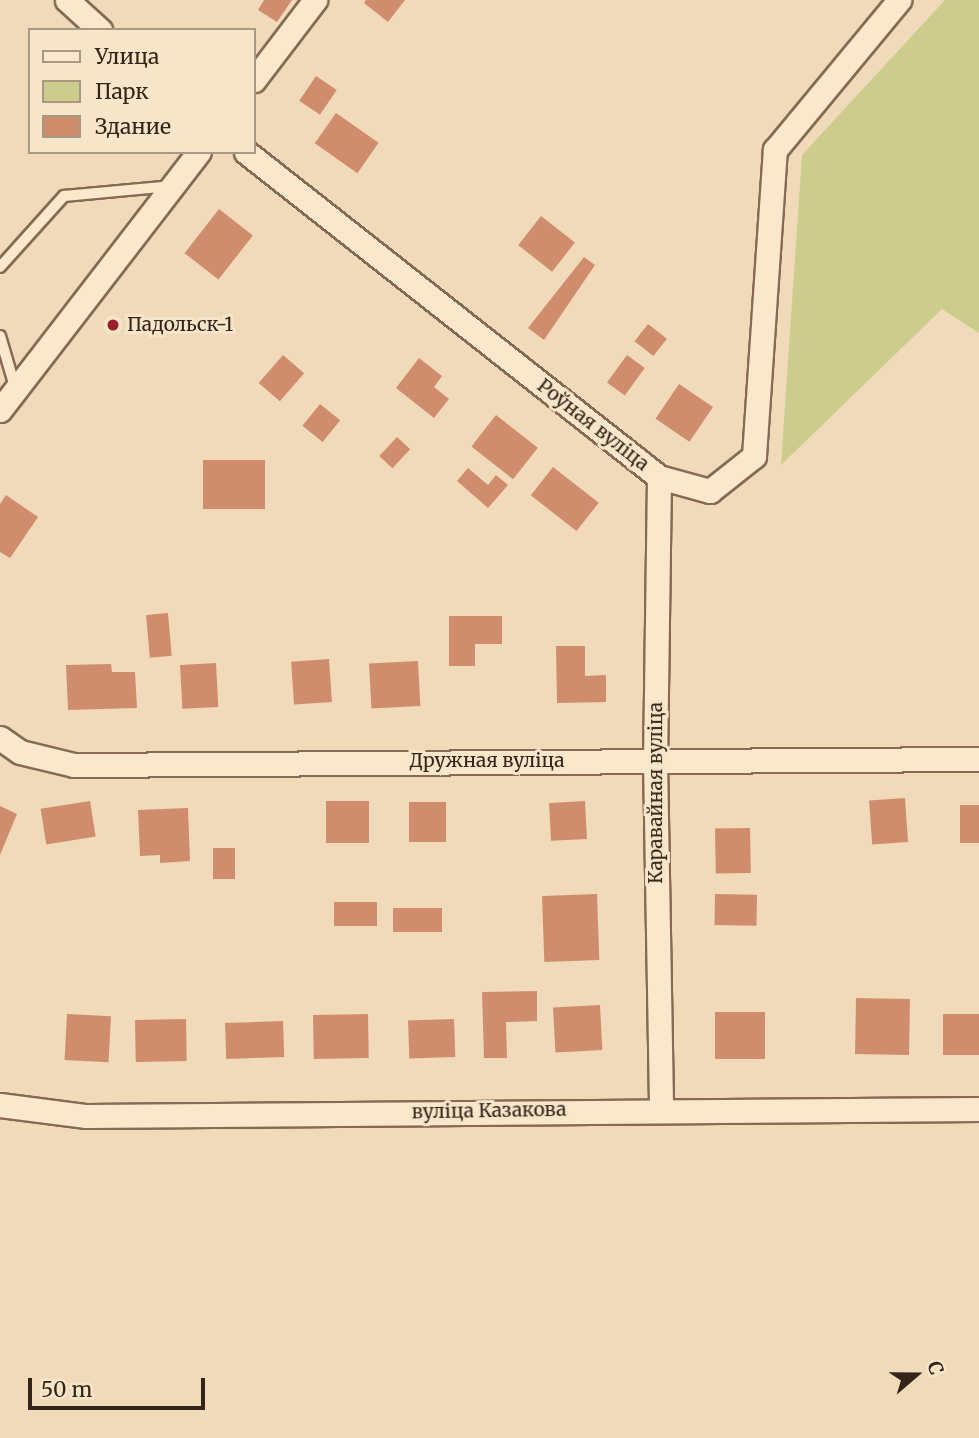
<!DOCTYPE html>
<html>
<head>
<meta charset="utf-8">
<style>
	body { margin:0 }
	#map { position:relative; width:979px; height:1438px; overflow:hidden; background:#f0dab9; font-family:Merriweather,serif }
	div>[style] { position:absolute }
	.green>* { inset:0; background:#cccd8d }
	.building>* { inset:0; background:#d08d6d; transform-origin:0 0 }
	.roads { filter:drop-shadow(2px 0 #866a53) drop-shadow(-2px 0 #866a53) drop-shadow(0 2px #866a53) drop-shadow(0 -2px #866a53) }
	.lane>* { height:10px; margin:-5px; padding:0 5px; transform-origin:5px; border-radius:5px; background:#fbe8cc }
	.street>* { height:23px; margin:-11.5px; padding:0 11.5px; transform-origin:11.5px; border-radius:11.5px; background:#fbe8cc }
	.dots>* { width:19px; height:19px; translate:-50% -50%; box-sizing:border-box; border:4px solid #f7e5c9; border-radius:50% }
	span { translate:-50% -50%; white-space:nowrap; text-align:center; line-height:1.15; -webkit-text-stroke:6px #f7e5c9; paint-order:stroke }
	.poi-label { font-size:19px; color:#342419 }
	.left { translate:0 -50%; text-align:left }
	.street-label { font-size:19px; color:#342419 }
	.legend { position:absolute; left:28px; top:28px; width:228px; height:126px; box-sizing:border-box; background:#f7e5c9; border:2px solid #a99883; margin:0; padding:9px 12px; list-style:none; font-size:21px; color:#342419 }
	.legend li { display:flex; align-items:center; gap:14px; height:35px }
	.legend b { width:35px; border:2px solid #a99883 }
	.north { position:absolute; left:881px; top:1340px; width:70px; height:70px; -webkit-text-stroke:5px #f7e5c9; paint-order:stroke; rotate:70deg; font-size:19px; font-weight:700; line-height:28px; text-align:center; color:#342419 }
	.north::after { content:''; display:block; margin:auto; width:24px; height:32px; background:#342419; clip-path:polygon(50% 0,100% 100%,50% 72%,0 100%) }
	.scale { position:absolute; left:28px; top:1378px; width:177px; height:32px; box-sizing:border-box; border:4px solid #342419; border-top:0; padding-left:9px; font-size:21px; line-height:24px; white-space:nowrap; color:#342419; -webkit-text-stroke:5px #f7e5c9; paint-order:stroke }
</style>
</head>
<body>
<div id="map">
	<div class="green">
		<div style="clip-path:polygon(945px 0,979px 0,979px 333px,942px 309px,781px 465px,802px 155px)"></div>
	</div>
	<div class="building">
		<div style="clip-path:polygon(264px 0,292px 0,277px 22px,258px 10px)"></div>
		<div style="clip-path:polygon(366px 0,405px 0,388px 22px,364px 3px)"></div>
		<div style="left:316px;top:76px;width:25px;height:30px;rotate:34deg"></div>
		<div style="left:336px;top:113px;width:52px;height:37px;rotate:35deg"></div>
		<div style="left:219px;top:209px;width:43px;height:56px;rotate:38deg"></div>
		<div style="left:541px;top:216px;width:43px;height:37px;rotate:38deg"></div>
		<div style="clip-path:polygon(584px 257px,595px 265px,544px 340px,528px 328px)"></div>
		<div style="left:648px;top:324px;width:24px;height:22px;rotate:38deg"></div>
		<div style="left:283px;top:355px;width:28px;height:37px;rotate:41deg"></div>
		<div style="left:627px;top:355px;width:22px;height:34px;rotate:36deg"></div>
		<div style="clip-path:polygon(419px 358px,442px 376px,434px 387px,449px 399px,434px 418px,396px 388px)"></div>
		<div style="left:679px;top:384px;width:41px;height:42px;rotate:34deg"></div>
		<div style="left:320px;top:404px;width:26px;height:28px;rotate:39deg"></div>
		<div style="left:496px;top:415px;width:53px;height:40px;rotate:38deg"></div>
		<div style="left:397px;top:437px;width:18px;height:26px;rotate:43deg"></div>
		<div style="left:203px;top:460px;width:62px;height:49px"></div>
		<div style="left:553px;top:467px;width:58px;height:36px;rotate:38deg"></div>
		<div style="clip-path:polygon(468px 468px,488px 485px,496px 475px,508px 485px,488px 508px,457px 481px)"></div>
		<div style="clip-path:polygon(6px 495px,38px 517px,10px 558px,0 552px,0 504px)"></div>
		<div style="left:168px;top:613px;width:43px;height:22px;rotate:85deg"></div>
		<div style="clip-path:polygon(449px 616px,502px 616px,502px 644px,475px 644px,475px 666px,449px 666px)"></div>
		<div style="clip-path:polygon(556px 646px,585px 646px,585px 676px,606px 675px,606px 702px,557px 703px)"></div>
		<div style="left:329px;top:659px;width:43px;height:38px;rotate:86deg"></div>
		<div style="left:418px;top:661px;width:45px;height:49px;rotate:87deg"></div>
		<div style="left:216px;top:663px;width:44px;height:36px;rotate:87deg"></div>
		<div style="clip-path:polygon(111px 664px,112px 672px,135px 672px,137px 708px,68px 710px,66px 665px)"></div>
		<div style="left:905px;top:798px;width:44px;height:36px;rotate:86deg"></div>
		<div style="left:90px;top:801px;width:36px;height:50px;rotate:81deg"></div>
		<div style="left:326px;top:801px;width:43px;height:42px"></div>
		<div style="left:585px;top:801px;width:38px;height:36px;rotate:87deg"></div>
		<div style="left:409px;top:802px;width:37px;height:40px"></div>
		<div style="left:979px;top:805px;width:38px;height:19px;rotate:90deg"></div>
		<div style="clip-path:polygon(0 806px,17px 814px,0 855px)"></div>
		<div style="clip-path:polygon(188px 808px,190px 861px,160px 863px,160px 855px,140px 856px,138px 810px)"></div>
		<div style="left:750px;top:828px;width:45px;height:35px;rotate:89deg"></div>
		<div style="left:235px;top:848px;width:31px;height:22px;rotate:90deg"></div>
		<div style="left:597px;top:894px;width:66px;height:55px;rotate:88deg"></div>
		<div style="left:715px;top:894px;width:42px;height:31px;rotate:1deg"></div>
		<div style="left:377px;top:902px;width:24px;height:43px;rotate:90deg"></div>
		<div style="left:393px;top:908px;width:49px;height:24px"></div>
		<div style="clip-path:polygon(537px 991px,537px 1021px,506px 1022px,507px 1058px,484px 1058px,482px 992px)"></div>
		<div style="left:856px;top:998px;width:54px;height:56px;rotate:1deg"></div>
		<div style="left:600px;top:1005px;width:45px;height:47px;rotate:87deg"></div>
		<div style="left:715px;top:1012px;width:50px;height:47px"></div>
		<div style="left:67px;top:1014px;width:44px;height:46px;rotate:3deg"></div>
		<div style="left:368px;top:1014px;width:44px;height:55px;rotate:89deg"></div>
		<div style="left:979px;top:1014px;width:41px;height:36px;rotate:90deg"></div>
		<div style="left:186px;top:1019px;width:42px;height:51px;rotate:89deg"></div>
		<div style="left:454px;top:1019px;width:38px;height:46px;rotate:88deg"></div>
		<div style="left:283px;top:1021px;width:36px;height:58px;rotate:88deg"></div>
	</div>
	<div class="roads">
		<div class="lane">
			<div style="left:0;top:267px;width:96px;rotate:-48deg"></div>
			<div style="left:64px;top:196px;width:107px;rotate:-5.3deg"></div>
			<div style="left:0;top:336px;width:53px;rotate:73.6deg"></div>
		</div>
		<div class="street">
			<div style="left:67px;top:0;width:45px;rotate:42.3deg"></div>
			<div style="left:254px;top:80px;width:101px;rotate:-52.7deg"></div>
			<div style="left:246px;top:152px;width:526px;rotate:38.2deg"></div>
			<div style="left:659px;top:477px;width:53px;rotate:15.4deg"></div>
			<div style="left:710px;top:491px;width:56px;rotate:-38.5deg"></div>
			<div style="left:754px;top:456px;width:307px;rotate:-86.1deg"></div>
			<div style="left:775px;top:150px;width:195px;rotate:-50.4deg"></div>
			<div style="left:0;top:410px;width:326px;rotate:-52.4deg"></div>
			<div style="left:659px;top:477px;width:283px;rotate:90.8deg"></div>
			<div style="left:655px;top:760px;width:349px;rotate:89deg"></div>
			<div style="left:0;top:738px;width:24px;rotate:35deg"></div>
			<div style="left:20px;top:752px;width:56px;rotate:13.5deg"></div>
			<div style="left:74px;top:765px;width:905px;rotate:-0.38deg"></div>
			<div style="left:0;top:1105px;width:87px;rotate:7.3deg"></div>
			<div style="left:86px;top:1116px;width:893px;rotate:-0.45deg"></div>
		</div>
	</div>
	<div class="dots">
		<div style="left:113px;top:325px;background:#98212c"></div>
	</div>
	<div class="poi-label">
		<span class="left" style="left:127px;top:325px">Падольск-1</span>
	</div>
	<div class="street-label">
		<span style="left:593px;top:425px;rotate:38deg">Роўная вуліца</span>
		<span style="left:487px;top:761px">Дружная вуліца</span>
		<span style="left:656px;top:793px;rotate:-90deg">Каравайная вуліца</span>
		<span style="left:489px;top:1111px;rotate:-1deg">вуліца Казакова</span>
	</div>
	<ul class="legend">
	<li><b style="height:9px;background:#fbe8cc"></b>Улица</li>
	<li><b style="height:19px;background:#cccd8d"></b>Парк</li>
	<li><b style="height:19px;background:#d08d6d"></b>Здание</li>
	</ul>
	<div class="north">С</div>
	<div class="scale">50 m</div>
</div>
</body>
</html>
